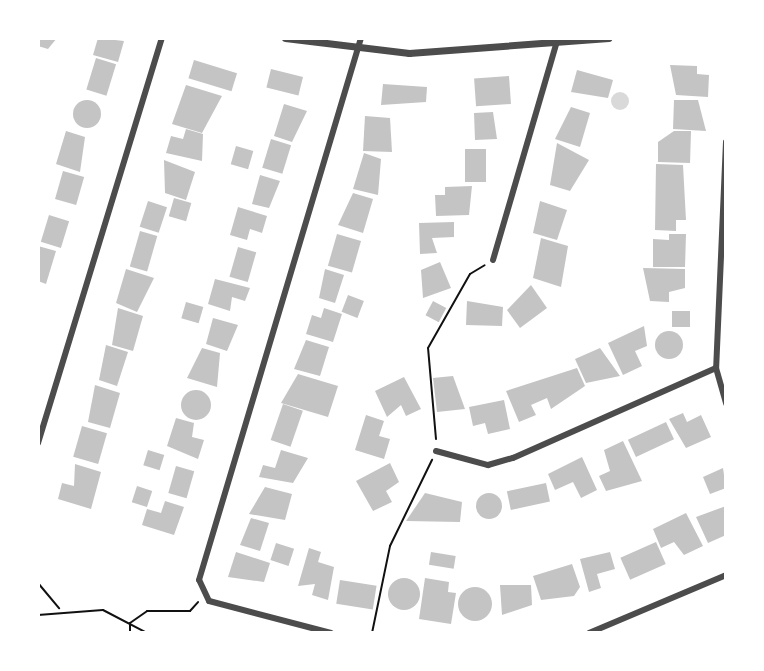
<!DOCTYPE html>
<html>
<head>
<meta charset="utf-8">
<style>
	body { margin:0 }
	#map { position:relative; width:764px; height:671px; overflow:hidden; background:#fff; font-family:Manrope,sans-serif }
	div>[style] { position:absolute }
	.water>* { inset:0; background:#d9d9d9 }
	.round { border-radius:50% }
	.building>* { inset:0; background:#c4c4c4; transform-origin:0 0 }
	.path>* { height:2px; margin:-1px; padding:0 1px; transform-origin:1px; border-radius:1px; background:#111 }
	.minor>* { height:6px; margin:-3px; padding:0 3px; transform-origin:3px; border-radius:3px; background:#4c4c4c }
	.tertiary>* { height:7px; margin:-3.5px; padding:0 3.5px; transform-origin:3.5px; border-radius:3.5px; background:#4c4c4c }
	span { translate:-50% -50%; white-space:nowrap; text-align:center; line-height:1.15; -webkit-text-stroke:6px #fff; paint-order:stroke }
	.frame { position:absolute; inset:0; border:40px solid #fff; pointer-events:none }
</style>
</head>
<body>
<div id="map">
	<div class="water">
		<div class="round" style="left:611px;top:92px;width:18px;height:18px"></div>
	</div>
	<div class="building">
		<div style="clip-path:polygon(39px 38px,57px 38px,48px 49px,38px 46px)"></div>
		<div style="clip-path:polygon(98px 38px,124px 41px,118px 62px,93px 55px)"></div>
		<div style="left:96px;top:58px;width:21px;height:33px;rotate:17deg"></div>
		<div style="left:194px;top:60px;width:45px;height:19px;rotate:17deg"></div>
		<div style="clip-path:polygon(670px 65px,697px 66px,697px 74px,709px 75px,708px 97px,676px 95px)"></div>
		<div style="left:271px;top:69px;width:33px;height:19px;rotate:14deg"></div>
		<div style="clip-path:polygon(577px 70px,613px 80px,608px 98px,571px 92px)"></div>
		<div style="left:509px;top:76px;width:28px;height:35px;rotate:86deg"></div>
		<div style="clip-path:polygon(383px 84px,427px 87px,426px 102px,381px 105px)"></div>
		<div style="clip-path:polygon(186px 85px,222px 96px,202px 133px,172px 124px)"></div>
		<div class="round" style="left:73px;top:100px;width:28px;height:28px"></div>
		<div style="clip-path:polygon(674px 100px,698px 100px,706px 131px,673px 129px)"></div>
		<div style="clip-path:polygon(284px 104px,307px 111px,292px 142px,274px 136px)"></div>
		<div style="clip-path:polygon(571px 107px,590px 113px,580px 147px,555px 139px)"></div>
		<div style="clip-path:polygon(493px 112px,497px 139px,475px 140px,474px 113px)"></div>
		<div style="clip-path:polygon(365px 116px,390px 118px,392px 152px,363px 151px)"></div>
		<div style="clip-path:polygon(186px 129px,203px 134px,202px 161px,166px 153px,171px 136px,183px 139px)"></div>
		<div style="clip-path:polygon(66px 131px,85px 137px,80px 172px,56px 164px)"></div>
		<div style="clip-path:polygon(674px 131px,691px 131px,690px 163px,658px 162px,658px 142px)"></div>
		<div style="left:271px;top:139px;width:21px;height:30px;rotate:17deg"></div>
		<div style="clip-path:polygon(557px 143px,589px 160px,570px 191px,550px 185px)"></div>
		<div style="left:236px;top:146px;width:18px;height:19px;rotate:16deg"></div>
		<div style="left:465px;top:149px;width:21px;height:33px"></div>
		<div style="clip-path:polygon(364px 153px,381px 159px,378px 195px,353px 189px)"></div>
		<div style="clip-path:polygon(164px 160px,195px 172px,186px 200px,165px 193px)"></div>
		<div style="clip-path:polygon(656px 164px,683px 165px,686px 220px,676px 220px,676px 231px,655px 230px)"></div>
		<div style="left:63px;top:171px;width:22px;height:29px;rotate:16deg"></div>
		<div style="clip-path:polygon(260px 175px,280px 181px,269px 208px,252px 204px)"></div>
		<div style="clip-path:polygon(472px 186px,469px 215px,436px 216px,435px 195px,445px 195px,445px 187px)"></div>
		<div style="clip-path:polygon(353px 193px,373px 199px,363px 233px,338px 225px)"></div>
		<div style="left:174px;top:198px;width:18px;height:19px;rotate:16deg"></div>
		<div style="left:148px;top:201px;width:20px;height:27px;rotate:18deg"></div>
		<div style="clip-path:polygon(540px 201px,567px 210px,557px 240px,533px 233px)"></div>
		<div style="clip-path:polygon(238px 207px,267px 216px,262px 233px,250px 229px,247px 240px,230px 235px)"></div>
		<div style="left:49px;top:215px;width:21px;height:28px;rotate:17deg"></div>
		<div style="clip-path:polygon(454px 222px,454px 237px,432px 238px,437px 253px,420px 254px,419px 223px)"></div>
		<div style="left:140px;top:231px;width:18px;height:37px;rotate:16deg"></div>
		<div style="left:337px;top:234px;width:25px;height:33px;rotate:16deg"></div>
		<div style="clip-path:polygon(669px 234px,686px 234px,685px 267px,653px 267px,653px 239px,669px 240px)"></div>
		<div style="clip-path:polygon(541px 238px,568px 246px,561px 287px,533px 278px)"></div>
		<div style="clip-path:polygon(38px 246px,56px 251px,46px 284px,38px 281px)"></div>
		<div style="left:238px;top:247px;width:19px;height:31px;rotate:16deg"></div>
		<div style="clip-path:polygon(440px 262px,451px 288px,423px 298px,421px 270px)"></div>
		<div style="clip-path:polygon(643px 268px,685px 269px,685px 288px,669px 292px,669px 302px,650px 301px)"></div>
		<div style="clip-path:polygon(126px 269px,154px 278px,137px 312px,116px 303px)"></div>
		<div style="clip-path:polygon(325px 269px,344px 275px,335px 303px,319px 298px)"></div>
		<div style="clip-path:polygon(215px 279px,250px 288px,245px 301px,232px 297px,230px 311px,208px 304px)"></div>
		<div style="clip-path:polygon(531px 285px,547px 308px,520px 328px,507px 310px)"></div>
		<div style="left:348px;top:295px;width:17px;height:18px;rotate:21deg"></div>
		<div style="left:433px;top:301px;width:15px;height:16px;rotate:28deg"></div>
		<div style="clip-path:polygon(467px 301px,503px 307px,502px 326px,466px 325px)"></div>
		<div style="left:186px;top:302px;width:18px;height:17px;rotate:16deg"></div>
		<div style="clip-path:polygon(118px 308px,143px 316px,133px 351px,112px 345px)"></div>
		<div style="clip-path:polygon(324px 308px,342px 314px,333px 342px,306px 334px,312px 315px,321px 318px)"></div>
		<div style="left:672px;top:311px;width:18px;height:16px"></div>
		<div style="clip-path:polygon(213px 318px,238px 325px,227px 351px,206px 344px)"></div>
		<div style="clip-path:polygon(644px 326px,647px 346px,635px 351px,642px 366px,623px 375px,608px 343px)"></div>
		<div class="round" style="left:655px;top:331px;width:28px;height:28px"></div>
		<div style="clip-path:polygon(306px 340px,329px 347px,320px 376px,294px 369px)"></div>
		<div style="clip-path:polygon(106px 345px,128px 352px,117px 386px,99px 380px)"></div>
		<div style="clip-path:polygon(202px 348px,220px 353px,217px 387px,187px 378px)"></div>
		<div style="clip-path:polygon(600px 348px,620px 376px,586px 383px,575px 359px)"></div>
		<div style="clip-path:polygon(577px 368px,585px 386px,551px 409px,547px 398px,531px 405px,536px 415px,519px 422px,506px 391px)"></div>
		<div style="clip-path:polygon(298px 374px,338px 386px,328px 417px,281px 403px)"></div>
		<div style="clip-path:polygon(453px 376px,465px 409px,437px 412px,433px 378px)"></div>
		<div style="clip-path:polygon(404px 377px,421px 409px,406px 416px,401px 405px,387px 417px,375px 391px)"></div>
		<div style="clip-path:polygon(95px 385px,120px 393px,110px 428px,88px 422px)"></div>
		<div class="round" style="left:181px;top:390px;width:30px;height:30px"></div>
		<div style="clip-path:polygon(504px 400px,510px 429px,488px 434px,485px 423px,473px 426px,469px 407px)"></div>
		<div style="left:283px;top:404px;width:21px;height:38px;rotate:19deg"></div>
		<div style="clip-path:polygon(683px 413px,687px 422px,701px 415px,711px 437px,686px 448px,669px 419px)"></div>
		<div style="clip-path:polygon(366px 415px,384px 421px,379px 436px,390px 439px,384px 459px,355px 450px)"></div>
		<div style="clip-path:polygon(176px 418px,194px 423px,192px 437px,204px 440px,198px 459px,167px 446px)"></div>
		<div style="left:666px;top:422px;width:19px;height:42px;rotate:65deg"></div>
		<div style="left:82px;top:426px;width:26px;height:32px;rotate:16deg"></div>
		<div style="clip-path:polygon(623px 441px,642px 481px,606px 491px,599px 476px,610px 471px,604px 450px)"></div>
		<div style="left:148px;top:450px;width:17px;height:16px;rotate:17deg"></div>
		<div style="clip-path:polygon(281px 450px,308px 458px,293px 483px,259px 477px,263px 465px,275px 468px)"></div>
		<div style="clip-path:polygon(582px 457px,597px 490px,581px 498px,573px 482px,555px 490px,548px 474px)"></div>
		<div style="clip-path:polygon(390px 463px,399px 482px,386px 491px,392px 502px,373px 511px,356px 481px)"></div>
		<div style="clip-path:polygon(75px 464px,101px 472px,91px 509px,58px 499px,62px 483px,74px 486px)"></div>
		<div style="left:176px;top:466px;width:19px;height:28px;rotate:16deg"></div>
		<div style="clip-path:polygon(723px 468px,726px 488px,710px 494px,703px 477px)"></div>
		<div style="left:546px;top:483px;width:19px;height:40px;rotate:78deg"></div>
		<div style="left:137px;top:486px;width:16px;height:17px;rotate:18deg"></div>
		<div style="clip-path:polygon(265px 487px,292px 494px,285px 520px,249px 514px)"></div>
		<div class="round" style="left:476px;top:493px;width:26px;height:26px"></div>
		<div style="clip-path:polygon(425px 493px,462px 502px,460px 522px,406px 521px)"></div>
		<div style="clip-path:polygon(165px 501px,184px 507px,174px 535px,142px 525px,147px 509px,161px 513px)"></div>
		<div style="clip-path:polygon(726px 506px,726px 535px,708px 543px,696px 517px)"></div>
		<div style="clip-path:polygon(686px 513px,703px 546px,684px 555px,674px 542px,661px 548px,653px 529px)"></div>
		<div style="clip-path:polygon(251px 518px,269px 523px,260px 551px,240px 545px)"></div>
		<div style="left:656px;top:542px;width:24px;height:39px;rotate:66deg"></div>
		<div style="left:276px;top:543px;width:19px;height:18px;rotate:18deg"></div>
		<div style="clip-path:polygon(309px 548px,321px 552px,318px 562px,334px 567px,328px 600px,312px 595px,315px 584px,298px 586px)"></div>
		<div style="clip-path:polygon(236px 552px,270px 563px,264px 582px,228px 577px)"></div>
		<div style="left:431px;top:552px;width:25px;height:13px;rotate:9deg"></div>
		<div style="clip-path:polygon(610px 552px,615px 569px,597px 574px,601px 588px,589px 592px,580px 559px)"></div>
		<div style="clip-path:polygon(572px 564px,580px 587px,574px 596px,541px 600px,533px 576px)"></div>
		<div class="round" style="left:388px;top:578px;width:32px;height:32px"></div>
		<div style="clip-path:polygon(425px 578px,449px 582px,448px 592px,456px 593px,451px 624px,419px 619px)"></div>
		<div style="left:340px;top:580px;width:37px;height:24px;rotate:9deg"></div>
		<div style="clip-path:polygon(500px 585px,531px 585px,532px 605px,502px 615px)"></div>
		<div class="round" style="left:458px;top:587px;width:34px;height:34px"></div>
	</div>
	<div class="path">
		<div style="left:436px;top:439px;width:91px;rotate:-95deg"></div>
		<div style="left:428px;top:348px;width:85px;rotate:-60.4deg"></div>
		<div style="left:470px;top:274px;width:17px;rotate:-31deg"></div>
		<div style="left:38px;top:583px;width:33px;rotate:50deg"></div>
		<div style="left:38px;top:615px;width:65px;rotate:-4.4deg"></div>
		<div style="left:103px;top:610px;width:50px;rotate:27.6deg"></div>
		<div style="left:130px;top:633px;width:10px;rotate:-90deg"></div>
		<div style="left:130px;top:623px;width:21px;rotate:-35deg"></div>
		<div style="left:147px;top:611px;width:43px"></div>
		<div style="left:190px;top:611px;width:12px;rotate:-48deg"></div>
		<div style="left:372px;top:633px;width:89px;rotate:-78.3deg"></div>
		<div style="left:390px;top:546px;width:96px;rotate:-64deg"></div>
	</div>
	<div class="minor">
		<div style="left:726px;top:142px;width:226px;rotate:92.5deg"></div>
		<div style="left:716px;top:368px;width:37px;rotate:74deg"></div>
		<div style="left:493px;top:260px;width:231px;rotate:-73.7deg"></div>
		<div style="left:38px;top:443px;width:424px;rotate:-73deg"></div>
		<div style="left:436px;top:451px;width:54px;rotate:15.1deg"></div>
		<div style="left:488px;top:465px;width:26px;rotate:-16deg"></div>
		<div style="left:513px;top:458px;width:222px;rotate:-23.9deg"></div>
		<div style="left:331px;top:633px;width:126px;rotate:-165.3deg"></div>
		<div style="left:209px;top:601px;width:23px;rotate:-115deg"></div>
		<div style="left:199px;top:580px;width:566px;rotate:-73.36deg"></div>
		<div style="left:589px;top:633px;width:149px;rotate:-22.9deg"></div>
	</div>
	<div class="tertiary">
		<div style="left:285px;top:38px;width:125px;rotate:6.9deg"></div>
		<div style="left:409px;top:53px;width:200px;rotate:-4.3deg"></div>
	</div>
	<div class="frame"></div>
</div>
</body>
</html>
